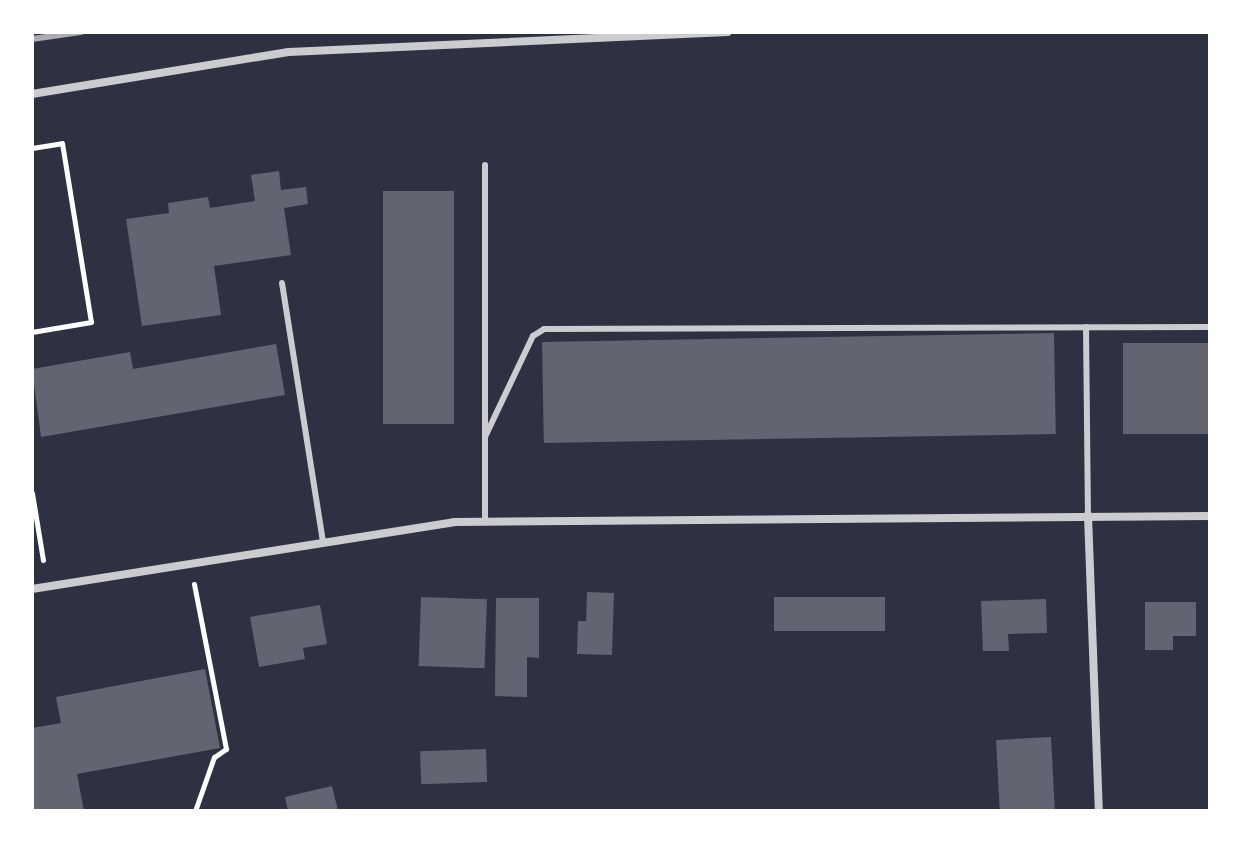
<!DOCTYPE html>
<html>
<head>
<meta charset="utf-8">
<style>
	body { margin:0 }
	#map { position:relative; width:1242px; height:843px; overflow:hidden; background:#2d3142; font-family:Inter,sans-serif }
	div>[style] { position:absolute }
	.building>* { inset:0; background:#626471; transform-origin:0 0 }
	.path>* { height:5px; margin:-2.5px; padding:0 2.5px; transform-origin:2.5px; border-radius:2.5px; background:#fff }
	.service>* { height:6px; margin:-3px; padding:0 3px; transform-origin:3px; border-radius:3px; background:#caccd0 }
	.minor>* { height:8px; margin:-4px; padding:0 4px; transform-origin:4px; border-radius:4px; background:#caccd0 }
	.rail>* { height:6px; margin:-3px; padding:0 3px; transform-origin:3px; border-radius:3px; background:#abadb3 }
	span { translate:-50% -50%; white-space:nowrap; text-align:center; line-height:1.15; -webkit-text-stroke:6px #fff; paint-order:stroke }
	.frame { position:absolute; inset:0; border:34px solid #fff; pointer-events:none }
</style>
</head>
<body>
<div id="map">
	<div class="building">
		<div style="clip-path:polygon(279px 171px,281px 190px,306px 187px,308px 204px,284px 208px,291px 255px,214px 266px,221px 315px,142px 326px,126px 219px,169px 213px,168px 203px,208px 197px,210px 208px,255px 201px,251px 175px)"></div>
		<div style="left:383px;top:191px;width:71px;height:233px"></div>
		<div style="left:1054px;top:333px;width:101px;height:512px;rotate:89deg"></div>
		<div style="left:1123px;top:343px;width:87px;height:91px"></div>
		<div style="clip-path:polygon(276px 344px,285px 395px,41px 437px,32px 369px,130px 352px,133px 369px)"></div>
		<div style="clip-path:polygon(587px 592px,614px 593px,612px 655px,577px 654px,578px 621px,586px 621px)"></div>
		<div style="left:421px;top:597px;width:66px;height:69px;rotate:2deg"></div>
		<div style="left:885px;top:597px;width:34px;height:111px;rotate:90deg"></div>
		<div style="clip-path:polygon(496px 598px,539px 598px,539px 658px,527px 657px,527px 697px,495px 696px)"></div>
		<div style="clip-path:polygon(1046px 599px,1047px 633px,1008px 634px,1009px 651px,983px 651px,981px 601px)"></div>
		<div style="clip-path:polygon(1145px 602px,1196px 602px,1196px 636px,1173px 636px,1173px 650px,1145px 650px)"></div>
		<div style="clip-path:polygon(320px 605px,327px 644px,303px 648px,305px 659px,259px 667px,250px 617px)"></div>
		<div style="clip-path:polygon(205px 669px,220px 748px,77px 774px,84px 811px,32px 811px,32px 728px,61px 723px,56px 697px)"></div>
		<div style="left:1051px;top:737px;width:74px;height:55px;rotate:87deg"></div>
		<div style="left:486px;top:749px;width:33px;height:66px;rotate:88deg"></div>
		<div style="clip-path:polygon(332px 786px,338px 811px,288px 811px,285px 797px)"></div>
	</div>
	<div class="path">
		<div style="left:32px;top:148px;width:30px;rotate:-9deg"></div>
		<div style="left:62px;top:143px;width:181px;rotate:80.8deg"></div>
		<div style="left:91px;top:322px;width:60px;rotate:170.4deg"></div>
		<div style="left:32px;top:493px;width:68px;rotate:80.7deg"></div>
		<div style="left:194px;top:584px;width:168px;rotate:79deg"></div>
		<div style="left:226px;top:749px;width:14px;rotate:146deg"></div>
		<div style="left:214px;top:757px;width:57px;rotate:109.4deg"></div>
	</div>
	<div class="service">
		<div style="left:485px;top:165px;width:356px;rotate:90deg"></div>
		<div style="left:282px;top:283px;width:262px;rotate:81deg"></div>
		<div style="left:1086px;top:327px;width:188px;rotate:89.4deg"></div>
		<div style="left:485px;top:437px;width:112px;rotate:-64.6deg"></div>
		<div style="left:533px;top:336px;width:13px;rotate:-32deg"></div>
		<div style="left:544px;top:329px;width:666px;rotate:-0.17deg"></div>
	</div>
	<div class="minor">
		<div style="left:32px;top:94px;width:260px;rotate:-9.3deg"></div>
		<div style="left:289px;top:52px;width:439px;rotate:-2.6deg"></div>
		<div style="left:1088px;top:515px;width:296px;rotate:87.9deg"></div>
		<div style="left:32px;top:589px;width:427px;rotate:-9deg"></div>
		<div style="left:454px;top:522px;width:756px;rotate:-0.45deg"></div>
	</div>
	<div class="rail">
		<div style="left:32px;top:39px;width:49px;rotate:-8.1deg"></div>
	</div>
	<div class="frame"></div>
</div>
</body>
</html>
